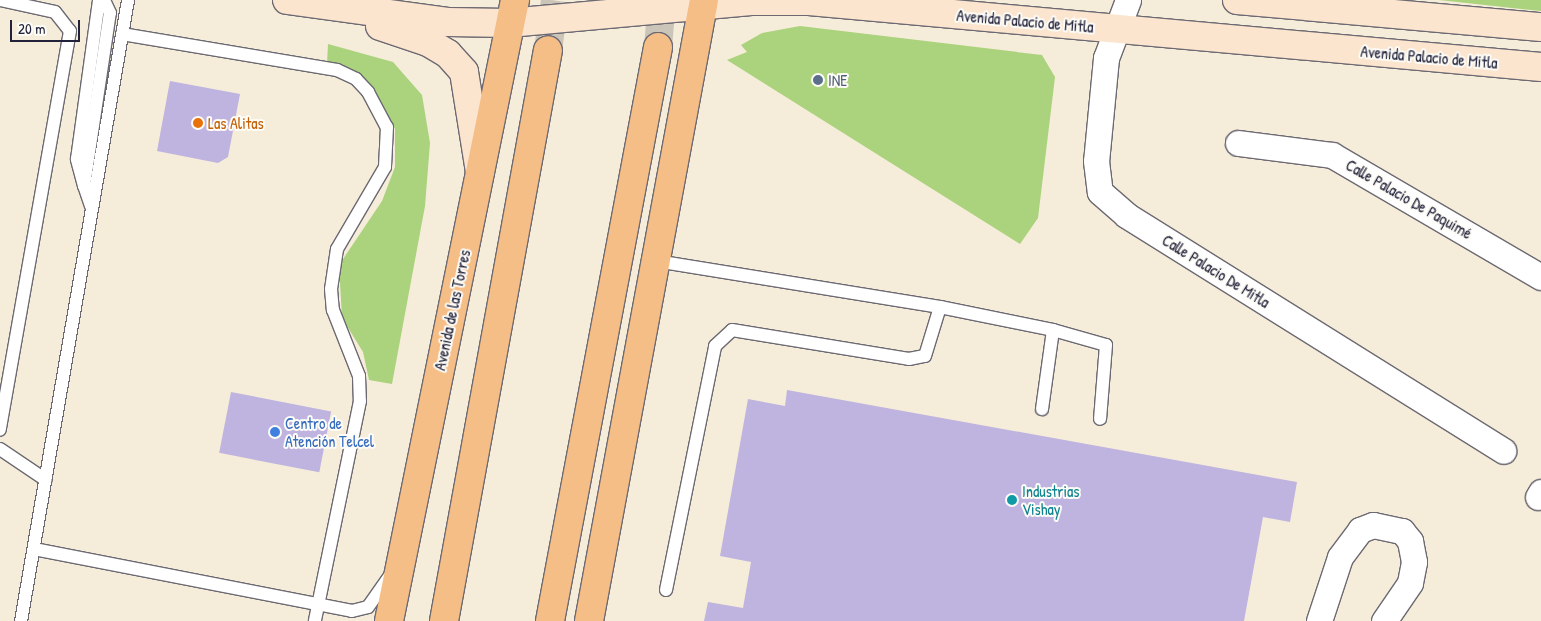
<!DOCTYPE html>
<html>
<head>
<meta charset="utf-8">
<style>
	body { margin:0 }
	#map { position:relative; width:1541px; height:621px; overflow:hidden; background:#f5edd9; font-family:"Patrick Hand",sans-serif }
	div>[style] { position:absolute }
	.green>* { inset:0; background:#abd27c }
	.building>* { inset:0; background:#bfb3df; transform-origin:0 0 }
	.trunk-tunnel>* { height:28px; margin-top:-14px; transform-origin:0; background:repeating-linear-gradient(90deg,#cbc4b9 0 28px,transparent 0 42px) }
	.roads { filter:drop-shadow(1px 0 #6c6972) drop-shadow(-1px 0 #6c6972) drop-shadow(0 1px #6c6972) drop-shadow(0 -1px #6c6972) }
	.service>* { height:12px; margin:-6px; padding:0 6px; transform-origin:6px; border-radius:6px; background:#fff }
	.minor>* { height:25px; margin:-12.5px; padding:0 12.5px; transform-origin:12.5px; border-radius:12.5px; background:#fff }
	.secondary>* { height:28px; margin:-14px; padding:0 14px; transform-origin:14px; border-radius:14px; background:#fbe5cf }
	.primary>* { height:28px; margin:-14px; padding:0 14px; transform-origin:14px; border-radius:14px; background:#f6be87 }
	.trunk>* { height:28px; margin:-14px; padding:0 14px; transform-origin:14px; border-radius:14px; background:#f6be87 }
	.dots>* { width:14px; height:14px; translate:-50% -50%; box-sizing:border-box; border:2px solid #fdfcf7; border-radius:50% }
	span { translate:-50% -50%; white-space:nowrap; text-align:center; line-height:1.15; -webkit-text-stroke:4px #fdfcf7; paint-order:stroke }
	.street-label { font-size:16px; color:#22223b }
	.service-label { font-size:16px; color:#4e5e75 }
	.left { translate:0 -50%; text-align:left }
	.food-label { font-size:16px; color:#c56008 }
	.shop-label { font-size:16px; color:#366cbe }
	.culture-label { font-size:16px; color:#0d838f }
	.scale { position:absolute; left:10px; top:20px; width:70px; height:22px; box-sizing:border-box; border:2px solid #22223b; border-top:0; padding-left:6px; font-size:15px; line-height:18px; white-space:nowrap; color:#22223b; -webkit-text-stroke:4px #fdfcf7; paint-order:stroke }
</style>
</head>
<body>
<div id="map">
	<div class="green">
		<div style="clip-path:polygon(1439px 0,1541px 0,1541px 11px)"></div>
		<div style="clip-path:polygon(800px 26px,1042px 55px,1055px 77px,1038px 218px,1020px 244px,727px 60px,747px 52px,741px 45px,762px 33px)"></div>
		<div style="clip-path:polygon(328px 44px,393px 62px,422px 95px,430px 143px,425px 206px,392px 384px,369px 380px,363px 352px,342px 318px,339px 265px,382px 201px,395px 167px,395px 129px,376px 94px,327px 64px)"></div>
	</div>
	<div class="building">
		<div style="clip-path:polygon(170px 81px,240px 94px,228px 157px,218px 163px,157px 151px)"></div>
		<div style="clip-path:polygon(787px 390px,1297px 482px,1290px 522px,1263px 517px,1244px 621px,704px 621px,708px 602px,743px 608px,751px 562px,720px 556px,748px 399px,785px 406px)"></div>
		<div style="left:231px;top:392px;width:102px;height:62px;rotate:11deg"></div>
	</div>
	<div class="trunk-tunnel">
		<div style="left:658px;top:47px;width:47px;rotate:-85.1deg"></div>
		<div style="left:548px;top:50px;width:50px;rotate:-82deg"></div>
	</div>
	<div class="roads">
		<div class="service">
			<div style="left:0;top:0;width:56px;rotate:12.3deg"></div>
			<div style="left:55px;top:12px;width:24px;rotate:52deg"></div>
			<div style="left:70px;top:31px;width:405px;rotate:100deg"></div>
			<div style="left:122px;top:34px;width:218px;rotate:9.5deg"></div>
			<div style="left:337px;top:70px;width:21px;rotate:25deg"></div>
			<div style="left:356px;top:79px;width:18px;rotate:47deg"></div>
			<div style="left:368px;top:92px;width:40px;rotate:62deg"></div>
			<div style="left:387px;top:127px;width:40px;rotate:92.9deg"></div>
			<div style="left:385px;top:167px;width:95px;rotate:120.3deg"></div>
			<div style="left:337px;top:249px;width:40px;rotate:98.5deg"></div>
			<div style="left:331px;top:289px;width:21px;rotate:85deg"></div>
			<div style="left:333px;top:310px;width:71px;rotate:68.5deg"></div>
			<div style="left:359px;top:376px;width:25px;rotate:88deg"></div>
			<div style="left:360px;top:401px;width:225px;rotate:101.6deg"></div>
			<div style="left:84px;top:186px;width:28px;rotate:-105deg"></div>
			<div style="left:77px;top:159px;width:161px;rotate:-82.1deg"></div>
			<div style="left:91px;top:206px;width:21px;rotate:-109deg"></div>
			<div style="left:84px;top:186px;width:175px;rotate:-81.5deg"></div>
			<div style="left:110px;top:13px;width:14px;rotate:-115deg"></div>
			<div style="left:656px;top:261px;width:288px;rotate:9.2deg"></div>
			<div style="left:1053px;top:330px;width:55px;rotate:15.8deg"></div>
			<div style="left:1106px;top:345px;width:74px;rotate:94.6deg"></div>
			<div style="left:0;top:449px;width:55px;rotate:34deg"></div>
			<div style="left:34px;top:549px;width:324px;rotate:11deg"></div>
			<div style="left:352px;top:611px;width:16px;rotate:-14deg"></div>
			<div style="left:368px;top:607px;width:37px;rotate:-55deg"></div>
			<div style="left:666px;top:590px;width:249px;rotate:-78.6deg"></div>
			<div style="left:715px;top:346px;width:23px;rotate:-43deg"></div>
			<div style="left:732px;top:330px;width:179px;rotate:9.3deg"></div>
			<div style="left:909px;top:359px;width:16px;rotate:-11deg"></div>
			<div style="left:925px;top:356px;width:51px;rotate:-73deg"></div>
			<div style="left:940px;top:307px;width:115px;rotate:11.5deg"></div>
			<div style="left:1053px;top:330px;width:80px;rotate:97.9deg"></div>
			<div style="left:21px;top:621px;width:630px;rotate:-80.22deg"></div>
		</div>
		<div class="minor">
			<div style="left:1128px;top:0;width:62px;rotate:110.8deg"></div>
			<div style="left:1106px;top:58px;width:103px;rotate:95.5deg"></div>
			<div style="left:1096px;top:161px;width:31px;rotate:83deg"></div>
			<div style="left:1100px;top:192px;width:35px;rotate:41deg"></div>
			<div style="left:1126px;top:215px;width:445px;rotate:32deg"></div>
			<div style="left:1238px;top:143px;width:95px;rotate:7.3deg"></div>
			<div style="left:1332px;top:155px;width:242px;rotate:30.3deg"></div>
			<div style="left:1538px;top:497px;width:6px;rotate:-59deg"></div>
			<div style="left:1319px;top:621px;width:67px;rotate:-71.8deg"></div>
			<div style="left:1340px;top:557px;width:34px;rotate:-53deg"></div>
			<div style="left:1360px;top:530px;width:14px;rotate:-21deg"></div>
			<div style="left:1373px;top:525px;width:30px;rotate:12deg"></div>
			<div style="left:1402px;top:531px;width:13px;rotate:51deg"></div>
			<div style="left:1410px;top:541px;width:21px;rotate:79deg"></div>
			<div style="left:1414px;top:562px;width:21px;rotate:101deg"></div>
			<div style="left:1410px;top:583px;width:46px;rotate:124.4deg"></div>
		</div>
		<div class="secondary">
			<div style="left:287px;top:0;width:162px;rotate:7.8deg"></div>
			<div style="left:448px;top:22px;width:61px;rotate:0.9deg"></div>
			<div style="left:509px;top:23px;width:243px;rotate:-5.2deg"></div>
			<div style="left:751px;top:1px;width:58px"></div>
			<div style="left:809px;top:1px;width:735px;rotate:5.15deg"></div>
			<div style="left:1237px;top:0;width:305px;rotate:5.1deg"></div>
			<div style="left:380px;top:26px;width:51px;rotate:18.4deg"></div>
			<div style="left:428px;top:42px;width:23px;rotate:31deg"></div>
			<div style="left:448px;top:54px;width:24px;rotate:48deg"></div>
			<div style="left:464px;top:72px;width:101px;rotate:80.9deg"></div>
		</div>
		<div class="primary">
			<div style="left:389px;top:621px;width:634px;rotate:-78.53deg"></div>
			<div style="left:589px;top:621px;width:632px;rotate:-79.51deg"></div>
		</div>
		<div class="trunk">
			<div style="left:444px;top:621px;width:580px;rotate:-79.68deg"></div>
			<div style="left:550px;top:621px;width:584px;rotate:-79.34deg"></div>
		</div>
	</div>
	<div class="dots">
		<div style="left:818px;top:80px;background:#5c6f8a"></div>
		<div style="left:198px;top:123px;background:#e8710a"></div>
		<div style="left:275px;top:432px;background:#3f7fe0"></div>
		<div style="left:1012px;top:500px;background:#0f9aa8"></div>
	</div>
	<div class="street-label">
		<span style="left:1025px;top:21px;rotate:5deg">Avenida Palacio de Mitla</span>
		<span style="left:1429px;top:57px;rotate:5deg">Avenida Palacio de Mitla</span>
		<span style="left:1409px;top:199px;rotate:30deg">Calle Palacio De Paquimé</span>
		<span style="left:1216px;top:271px;rotate:32deg">Calle Palacio De Mitla</span>
		<span style="left:452px;top:310px;rotate:-78deg">Avenida de las Torres</span>
	</div>
	<div class="service-label">
		<span class="left" style="left:828px;top:80px">INE</span>
	</div>
	<div class="food-label">
		<span class="left" style="left:208px;top:123px">Las Alitas</span>
	</div>
	<div class="shop-label">
		<span class="left" style="left:285px;top:432px">Centro de<br>Atención Telcel</span>
	</div>
	<div class="culture-label">
		<span class="left" style="left:1022px;top:500px">Industrias<br>Vishay</span>
	</div>
	<div class="scale">20 m</div>
</div>
</body>
</html>
